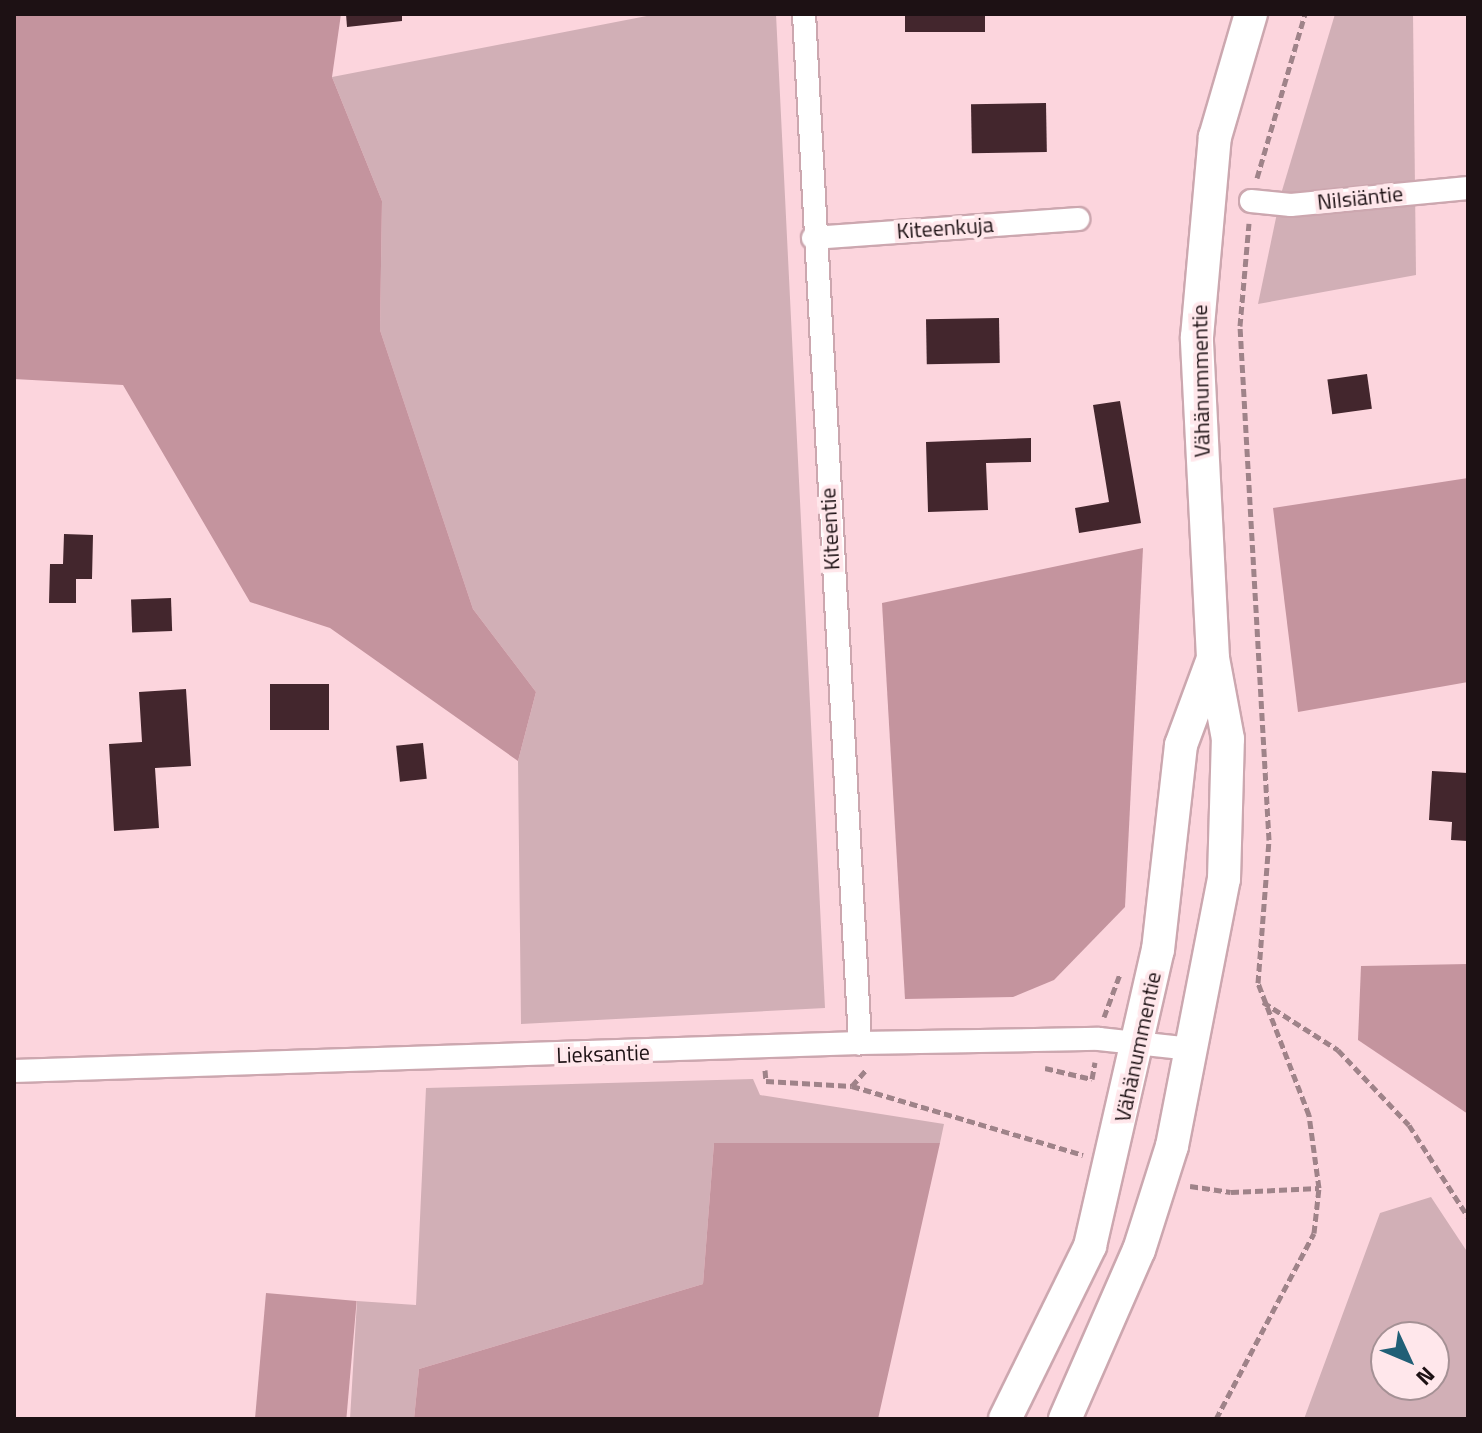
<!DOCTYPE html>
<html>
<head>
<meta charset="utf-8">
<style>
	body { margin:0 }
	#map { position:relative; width:1482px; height:1433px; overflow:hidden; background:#fcd5dd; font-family:"Titillium Web",sans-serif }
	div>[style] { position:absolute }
	.green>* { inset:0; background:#d1afb6 }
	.forest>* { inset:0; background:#c4949e; transform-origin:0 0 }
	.building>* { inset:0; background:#43262d; transform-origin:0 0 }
	.path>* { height:5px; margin-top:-2.5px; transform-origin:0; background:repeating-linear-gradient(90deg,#9f8389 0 8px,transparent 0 12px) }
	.roads { filter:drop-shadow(2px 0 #cca7af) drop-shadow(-2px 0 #cca7af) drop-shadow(0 2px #cca7af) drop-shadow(0 -2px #cca7af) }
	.minor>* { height:22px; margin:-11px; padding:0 11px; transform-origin:11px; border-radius:11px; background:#fff }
	.secondary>* { height:32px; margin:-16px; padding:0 16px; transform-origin:16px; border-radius:16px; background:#fff }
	span { translate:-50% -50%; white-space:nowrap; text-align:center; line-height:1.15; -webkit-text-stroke:8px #ffe7eb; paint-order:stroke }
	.street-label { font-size:22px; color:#1d1114 }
	.frame { position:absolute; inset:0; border:16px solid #1d1114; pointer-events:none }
	.north { position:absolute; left:1370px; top:1321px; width:80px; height:80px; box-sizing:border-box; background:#ffe7eb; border:2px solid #a59195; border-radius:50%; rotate:134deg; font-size:22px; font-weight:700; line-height:32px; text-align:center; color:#1d1114 }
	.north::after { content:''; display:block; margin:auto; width:28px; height:36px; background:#215f76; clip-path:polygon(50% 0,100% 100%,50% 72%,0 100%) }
</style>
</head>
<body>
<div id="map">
	<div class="green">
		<div style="clip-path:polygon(657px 14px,776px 14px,825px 1008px,521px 1024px,518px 761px,536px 692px,473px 609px,380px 330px,382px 201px,332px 77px)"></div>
		<div style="clip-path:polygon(1335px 14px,1413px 14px,1416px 275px,1258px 304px,1281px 194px)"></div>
		<div style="clip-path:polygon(753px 1079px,760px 1095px,944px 1124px,940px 1143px,714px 1143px,703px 1284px,419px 1369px,414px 1419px,350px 1419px,357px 1301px,416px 1305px,426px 1088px)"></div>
		<div style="clip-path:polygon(evenodd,1431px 1197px,1468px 1253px,1468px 1419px,1304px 1419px,1380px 1213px,1431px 1197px,1386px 1337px,1434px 1337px,1434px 1385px,1386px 1385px,1386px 1337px)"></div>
	</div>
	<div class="forest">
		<div style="clip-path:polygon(14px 14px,341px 14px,332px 77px,382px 201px,380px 330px,473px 609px,536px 692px,518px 761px,330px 628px,250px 602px,123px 385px,14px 379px)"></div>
		<div style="clip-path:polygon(1468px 478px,1468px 682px,1298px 712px,1273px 508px)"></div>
		<div style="clip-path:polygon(1143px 548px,1125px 907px,1054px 980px,1013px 997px,905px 999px,882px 603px)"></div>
		<div style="clip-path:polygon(1468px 964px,1468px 1114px,1358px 1040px,1361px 966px)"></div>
		<div style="clip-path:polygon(714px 1143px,940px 1143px,878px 1419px,414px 1419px,419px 1369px,703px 1284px)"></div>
		<div style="left:266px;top:1293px;width:91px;height:126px;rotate:5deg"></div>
	</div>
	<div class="building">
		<div style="clip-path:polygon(346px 14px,402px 14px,402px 21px,347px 27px)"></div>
		<div style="left:905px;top:14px;width:80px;height:18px"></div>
		<div style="left:1046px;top:103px;width:49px;height:75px;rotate:89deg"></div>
		<div style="left:999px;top:318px;width:45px;height:73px;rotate:89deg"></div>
		<div style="left:1367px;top:374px;width:35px;height:40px;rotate:82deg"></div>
		<div style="clip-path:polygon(1120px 401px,1141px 523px,1079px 533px,1075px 508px,1109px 502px,1093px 405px)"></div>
		<div style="clip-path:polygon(1031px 438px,1031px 462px,986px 463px,988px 510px,928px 512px,926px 442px)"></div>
		<div style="clip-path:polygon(64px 534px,93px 535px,92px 579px,76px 579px,76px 603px,49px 603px,50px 564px,63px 564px)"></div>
		<div style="left:171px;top:598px;width:33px;height:40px;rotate:88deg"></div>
		<div style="left:270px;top:684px;width:59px;height:46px"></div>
		<div style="clip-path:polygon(186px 689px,191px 766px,155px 768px,159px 828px,114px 831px,109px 744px,142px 742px,139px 692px)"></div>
		<div style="left:423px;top:743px;width:36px;height:27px;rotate:84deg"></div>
		<div style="clip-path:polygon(1432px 771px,1468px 773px,1468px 841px,1451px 840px,1452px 822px,1429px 820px)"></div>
	</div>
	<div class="path">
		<div style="left:1257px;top:178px;width:171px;rotate:-73.7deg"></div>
		<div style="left:1263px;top:1002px;width:89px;rotate:32.6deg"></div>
		<div style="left:1338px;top:1050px;width:103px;rotate:46.6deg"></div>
		<div style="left:1409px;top:1125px;width:109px;rotate:57.3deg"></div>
		<div style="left:1104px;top:1017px;width:46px;rotate:-69.6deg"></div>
		<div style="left:1045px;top:1068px;width:48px;rotate:13.2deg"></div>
		<div style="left:1092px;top:1079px;width:17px;rotate:-80deg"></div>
		<div style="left:765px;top:1070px;width:11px;rotate:85deg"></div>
		<div style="left:766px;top:1081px;width:86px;rotate:3.3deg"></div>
		<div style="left:852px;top:1086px;width:241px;rotate:16.6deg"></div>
		<div style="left:852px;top:1086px;width:23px;rotate:-49deg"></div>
		<div style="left:1190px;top:1186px;width:41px;rotate:8.3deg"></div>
		<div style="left:1231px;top:1192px;width:88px;rotate:-2.6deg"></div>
		<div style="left:1216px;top:1419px;width:210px;rotate:-62.2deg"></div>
		<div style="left:1314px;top:1233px;width:45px;rotate:-83.7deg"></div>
		<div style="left:1319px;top:1188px;width:74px;rotate:-97.8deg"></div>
		<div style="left:1309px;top:1115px;width:142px;rotate:-111.1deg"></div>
		<div style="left:1258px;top:983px;width:143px;rotate:-85.6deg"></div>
		<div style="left:1269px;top:840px;width:515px;rotate:-93.23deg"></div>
		<div style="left:1240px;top:326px;width:103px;rotate:-85deg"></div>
	</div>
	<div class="roads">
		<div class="minor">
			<div style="left:804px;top:14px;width:1031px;rotate:86.88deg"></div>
			<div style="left:1251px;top:201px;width:40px;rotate:5.7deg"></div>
			<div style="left:1291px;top:205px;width:178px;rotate:-5.5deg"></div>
			<div style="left:813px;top:238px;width:266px;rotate:-4.1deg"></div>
			<div style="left:14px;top:1071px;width:846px;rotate:-1.9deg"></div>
			<div style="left:860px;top:1043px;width:239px;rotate:-1deg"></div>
			<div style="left:1099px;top:1039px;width:93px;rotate:6.2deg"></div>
		</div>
		<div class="secondary">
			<div style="left:1005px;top:1419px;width:193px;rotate:-63.8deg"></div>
			<div style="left:1090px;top:1246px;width:304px;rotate:-77.1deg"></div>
			<div style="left:1158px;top:950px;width:206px;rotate:-83.6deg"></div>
			<div style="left:1181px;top:745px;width:90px;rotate:-69.7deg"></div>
			<div style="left:1065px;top:1419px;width:184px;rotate:-66.4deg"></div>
			<div style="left:1139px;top:1250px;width:109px;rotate:-72.4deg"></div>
			<div style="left:1172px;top:1146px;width:272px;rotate:-79deg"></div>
			<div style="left:1224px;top:879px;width:140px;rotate:-88.4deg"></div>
			<div style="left:1228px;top:739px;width:82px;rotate:-100.5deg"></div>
			<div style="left:1213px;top:658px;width:321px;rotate:-92.9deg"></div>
			<div style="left:1197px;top:337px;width:201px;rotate:-84.9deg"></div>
			<div style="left:1215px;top:137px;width:128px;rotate:-73.7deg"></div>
		</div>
	</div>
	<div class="street-label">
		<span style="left:1360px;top:198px;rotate:-6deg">Nilsiäntie</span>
		<span style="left:945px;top:228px;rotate:-4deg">Kiteenkuja</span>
		<span style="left:1201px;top:381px;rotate:-91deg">Vähänummentie</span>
		<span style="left:830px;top:529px;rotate:-93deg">Kiteentie</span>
		<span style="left:1138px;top:1047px;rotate:-78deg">Vähänummentie</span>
		<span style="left:603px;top:1054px;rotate:-2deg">Lieksantie</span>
	</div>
	<div class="frame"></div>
	<div class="north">N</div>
</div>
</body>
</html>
